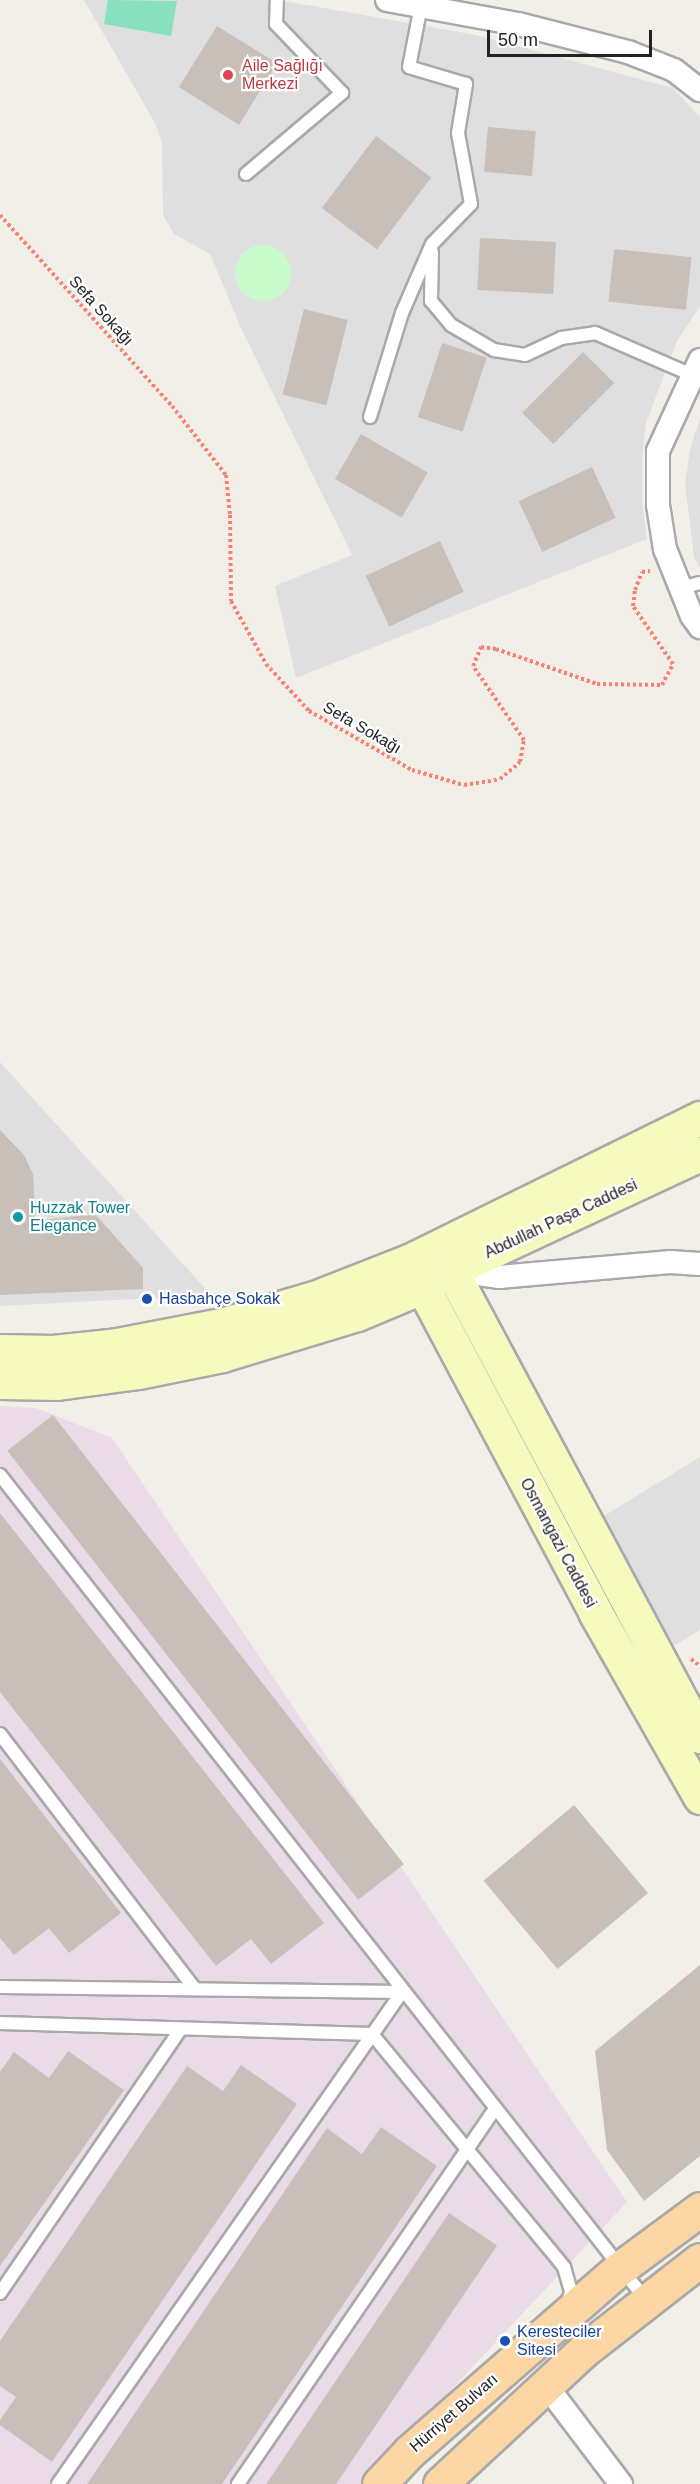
<!DOCTYPE html>
<html>
<head>
<meta charset="utf-8">
<style>
	body { margin:0 }
	#map { position:relative; width:700px; height:2484px; overflow:hidden; background:#f2efe9; font-family:Arial,sans-serif }
	div>[style] { position:absolute }
	.residential>* { inset:0; background:#e0dfdf }
	.industrial>* { inset:0; background:#ebdbe8 }
	.park>* { inset:0; background:#c8facc }
	.round { border-radius:50% }
	.pitch>* { inset:0; background:#88e0be }
	.building>* { inset:0; background:#c7bfb8; transform-origin:0 0 }
	.path>* { height:4px; margin-top:-2px; transform-origin:0; background:repeating-linear-gradient(90deg,#fa8072 0 3px,transparent 0 6px) }
	.roads { filter:drop-shadow(2px 0 #a9a9a9) drop-shadow(-2px 0 #a9a9a9) drop-shadow(0 2px #a9a9a9) drop-shadow(0 -2px #a9a9a9) }
	.lane>* { height:12px; margin:-6px; padding:0 6px; transform-origin:6px; border-radius:6px; background:#fff }
	.street>* { height:22px; margin:-11px; padding:0 11px; transform-origin:11px; border-radius:11px; background:#fff }
	.secondary>* { height:33px; margin:-16.5px; padding:0 16.5px; transform-origin:16.5px; border-radius:16.5px; background:#f7fabf }
	.primary>* { height:33px; margin:-16.5px; padding:0 16.5px; transform-origin:16.5px; border-radius:16.5px; background:#fcd6a4 }
	.dots>* { width:16px; height:16px; translate:-50% -50%; box-sizing:border-box; border:3px solid #fff; border-radius:50% }
	span { translate:-50% -50%; white-space:nowrap; text-align:center; line-height:1.15; -webkit-text-stroke:4.5px #fff; paint-order:stroke }
	.health-label { font-size:16px; color:#be3a42 }
	.left { translate:0 -50%; text-align:left }
	.street-label { font-size:16px; color:#222 }
	.culture-label { font-size:16px; color:#0d838f }
	.transit-label { font-size:16px; color:#164399 }
	.scale { position:absolute; left:487px; top:30px; width:165px; height:27px; box-sizing:border-box; border:3px solid #222; border-top:0; padding-left:8px; font-size:18px; line-height:21px; white-space:nowrap; color:#222; -webkit-text-stroke:4px #fff; paint-order:stroke }
</style>
</head>
<body>
<div id="map">
	<div class="residential">
		<div style="clip-path:polygon(84px 0,279px 0,476px 35px,673px 88px,700px 117px,700px 306px,677px 341px,646px 423px,642px 459px,642px 502px,647px 539px,296px 678px,275px 586px,352px 555px,240px 326px,210px 254px,174px 234px,163px 215px,162px 142px,155px 123px)"></div>
		<div style="clip-path:polygon(700px 418px,700px 568px,694px 557px,685px 485px,690px 449px)"></div>
		<div style="clip-path:polygon(0 1062px,211px 1295px,0 1306px)"></div>
		<div style="clip-path:polygon(700px 1457px,700px 1630px,666px 1651px,599px 1519px)"></div>
	</div>
	<div class="industrial">
		<div style="clip-path:polygon(0 1406px,36px 1408px,112px 1438px,627px 2202px,363px 2484px,0 2484px)"></div>
	</div>
	<div class="park">
		<div class="round" style="left:235px;top:245px;width:56px;height:56px"></div>
	</div>
	<div class="pitch">
		<div style="clip-path:polygon(108px 0,177px 1px,171px 36px,104px 24px)"></div>
	</div>
	<div class="building">
		<div style="left:217px;top:26px;width:71px;height:72px;rotate:32deg"></div>
		<div style="left:488px;top:127px;width:48px;height:45px;rotate:5deg"></div>
		<div style="left:376px;top:136px;width:69px;height:90px;rotate:37deg"></div>
		<div style="left:480px;top:238px;width:76px;height:52px;rotate:3deg"></div>
		<div style="left:614px;top:249px;width:78px;height:53px;rotate:6deg"></div>
		<div style="left:304px;top:309px;width:45px;height:88px;rotate:14deg"></div>
		<div style="left:442px;top:343px;width:47px;height:78px;rotate:18deg"></div>
		<div style="left:583px;top:352px;width:44px;height:86px;rotate:45deg"></div>
		<div style="left:361px;top:434px;width:77px;height:52px;rotate:30deg"></div>
		<div style="left:592px;top:467px;width:56px;height:81px;rotate:65deg"></div>
		<div style="left:440px;top:541px;width:56px;height:82px;rotate:65deg"></div>
		<div style="clip-path:polygon(0 1130px,24px 1155px,33px 1174px,36px 1221px,95px 1214px,143px 1268px,143px 1289px,0 1295px)"></div>
		<div style="left:53px;top:1415px;width:570px;height:58px;rotate:52deg"></div>
		<div style="clip-path:polygon(0 1513px,324px 1923px,271px 1964px,251px 1939px,216px 1966px,0 1692px)"></div>
		<div style="clip-path:polygon(0 1759px,121px 1913px,69px 1953px,49px 1928px,14px 1955px,0 1938px)"></div>
		<div style="left:574px;top:1805px;width:115px;height:118px;rotate:50deg"></div>
		<div style="clip-path:polygon(700px 1965px,700px 2156px,644px 2201px,607px 2150px,595px 2051px)"></div>
		<div style="clip-path:polygon(68px 2051px,124px 2090px,0 2266px,0 2072px,14px 2052px,49px 2078px)"></div>
		<div style="clip-path:polygon(241px 2065px,297px 2104px,52px 2462px,0 2425px,0 2420px,16px 2397px,0 2386px,0 2341px,187px 2066px,223px 2091px)"></div>
		<div style="clip-path:polygon(381px 2127px,437px 2166px,222px 2484px,87px 2484px,327px 2128px,362px 2154px)"></div>
		<div style="left:449px;top:2213px;width:58px;height:326px;rotate:34deg"></div>
	</div>
	<div class="path">
		<div style="left:0;top:215px;width:257px;rotate:48deg"></div>
		<div style="left:172px;top:406px;width:88px;rotate:52deg"></div>
		<div style="left:226px;top:475px;width:40px;rotate:84.3deg"></div>
		<div style="left:230px;top:515px;width:86px;rotate:89.3deg"></div>
		<div style="left:231px;top:601px;width:72px;rotate:60.9deg"></div>
		<div style="left:266px;top:664px;width:64px;rotate:47.5deg"></div>
		<div style="left:309px;top:711px;width:119px;rotate:29.8deg"></div>
		<div style="left:412px;top:770px;width:54px;rotate:16.1deg"></div>
		<div style="left:464px;top:785px;width:36px;rotate:-9deg"></div>
		<div style="left:500px;top:779px;width:26px;rotate:-40deg"></div>
		<div style="left:520px;top:762px;width:22px;rotate:-80deg"></div>
		<div style="left:524px;top:740px;width:90px;rotate:-124.6deg"></div>
		<div style="left:473px;top:666px;width:21px;rotate:-67deg"></div>
		<div style="left:481px;top:647px;width:15px;rotate:8deg"></div>
		<div style="left:496px;top:649px;width:107px;rotate:19.1deg"></div>
		<div style="left:597px;top:684px;width:65px;rotate:0.9deg"></div>
		<div style="left:662px;top:685px;width:24px;rotate:-62deg"></div>
		<div style="left:673px;top:664px;width:70px;rotate:-124.6deg"></div>
		<div style="left:633px;top:606px;width:16px;rotate:-83deg"></div>
		<div style="left:635px;top:590px;width:19px;rotate:-69deg"></div>
		<div style="left:642px;top:572px;width:8px;rotate:-7deg"></div>
		<div style="left:691px;top:1659px;width:11px;rotate:38deg"></div>
	</div>
	<div class="roads">
		<div class="lane">
			<div style="left:246px;top:174px;width:126px;rotate:-40.2deg"></div>
			<div style="left:342px;top:93px;width:95px;rotate:-133.7deg"></div>
			<div style="left:276px;top:24px;width:24px;rotate:-88deg"></div>
			<div style="left:432px;top:252px;width:49px;rotate:91.2deg"></div>
			<div style="left:431px;top:301px;width:31px;rotate:50deg"></div>
			<div style="left:451px;top:325px;width:50px;rotate:30.2deg"></div>
			<div style="left:494px;top:350px;width:31px;rotate:9deg"></div>
			<div style="left:525px;top:355px;width:40px;rotate:-25deg"></div>
			<div style="left:561px;top:338px;width:34px;rotate:-8deg"></div>
			<div style="left:595px;top:333px;width:106px;rotate:23.4deg"></div>
			<div style="left:370px;top:417px;width:109px;rotate:-72.9deg"></div>
			<div style="left:402px;top:313px;width:75px;rotate:-66.5deg"></div>
			<div style="left:432px;top:244px;width:56px;rotate:-45.7deg"></div>
			<div style="left:471px;top:204px;width:72px;rotate:-100.4deg"></div>
			<div style="left:458px;top:133px;width:50px;rotate:-80.7deg"></div>
			<div style="left:466px;top:84px;width:59px;rotate:-163.4deg"></div>
			<div style="left:409px;top:67px;width:62px;rotate:-78.9deg"></div>
			<div style="left:680px;top:588px;width:21px;rotate:-14deg"></div>
			<div style="left:0;top:1475px;width:1048px;rotate:51.94deg"></div>
			<div style="left:0;top:1734px;width:321px;rotate:52.6deg"></div>
			<div style="left:0;top:1987px;width:402px;rotate:0.7deg"></div>
			<div style="left:0;top:2023px;width:372px;rotate:1.7deg"></div>
			<div style="left:372px;top:2034px;width:302px;rotate:50.5deg"></div>
			<div style="left:564px;top:2267px;width:26px;rotate:74deg"></div>
			<div style="left:571px;top:2292px;width:13px;rotate:108deg"></div>
			<div style="left:0;top:2293px;width:320px;rotate:-55.6deg"></div>
			<div style="left:58px;top:2484px;width:600px;rotate:-55.04deg"></div>
			<div style="left:238px;top:2484px;width:455px;rotate:-55.6deg"></div>
		</div>
		<div class="street">
			<div style="left:387px;top:0;width:133px;rotate:10.4deg"></div>
			<div style="left:518px;top:24px;width:114px;rotate:14.3deg"></div>
			<div style="left:628px;top:52px;width:49px;rotate:21.4deg"></div>
			<div style="left:674px;top:70px;width:33px;rotate:38deg"></div>
			<div style="left:700px;top:360px;width:100px;rotate:114.8deg"></div>
			<div style="left:658px;top:451px;width:54px;rotate:90deg"></div>
			<div style="left:658px;top:505px;width:45px;rotate:81deg"></div>
			<div style="left:665px;top:549px;width:72px;rotate:68.1deg"></div>
			<div style="left:692px;top:616px;width:14px;rotate:54deg"></div>
			<div style="left:451px;top:1270px;width:49px;rotate:8.3deg"></div>
			<div style="left:499px;top:1277px;width:172px;rotate:-5deg"></div>
			<div style="left:670px;top:1262px;width:30px;rotate:4deg"></div>
			<div style="left:545px;top:2384px;width:126px;rotate:52.8deg"></div>
		</div>
		<div class="secondary">
			<div style="left:441px;top:1251px;width:550px;rotate:61.9deg"></div>
			<div style="left:413px;top:1269px;width:388px;rotate:62deg"></div>
			<div style="left:595px;top:1612px;width:213px;rotate:60.4deg"></div>
			<div style="left:0;top:1351px;width:53px;rotate:1.1deg"></div>
			<div style="left:53px;top:1352px;width:64px;rotate:-6.2deg"></div>
			<div style="left:117px;top:1345px;width:106px;rotate:-10.9deg"></div>
			<div style="left:221px;top:1325px;width:97px;rotate:-16.2deg"></div>
			<div style="left:314px;top:1298px;width:102px;rotate:-21.3deg"></div>
			<div style="left:409px;top:1261px;width:324px;rotate:-26.2deg"></div>
			<div style="left:0;top:1382px;width:57px;rotate:1deg"></div>
			<div style="left:57px;top:1383px;width:82px;rotate:-7.7deg"></div>
			<div style="left:138px;top:1372px;width:86px;rotate:-11.4deg"></div>
			<div style="left:222px;top:1355px;width:141px;rotate:-16.9deg"></div>
			<div style="left:357px;top:1314px;width:70px;rotate:-22.6deg"></div>
			<div style="left:422px;top:1287px;width:34px;rotate:-30deg"></div>
			<div style="left:451px;top:1270px;width:275px;rotate:-25deg"></div>
		</div>
		<div class="primary">
			<div style="left:379px;top:2484px;width:44px;rotate:-46.8deg"></div>
			<div style="left:409px;top:2452px;width:279px;rotate:-41.1deg"></div>
			<div style="left:619px;top:2269px;width:101px;rotate:-36.5deg"></div>
			<div style="left:440px;top:2484px;width:195px;rotate:-42.9deg"></div>
			<div style="left:583px;top:2351px;width:148px;rotate:-37.9deg"></div>
		</div>
	</div>
	<div class="dots">
		<div style="left:228px;top:75px;background:#e0444e"></div>
		<div style="left:18px;top:1217px;background:#0f9aa8"></div>
		<div style="left:147px;top:1299px;background:#1a4fb4"></div>
		<div style="left:505px;top:2341px;background:#1a4fb4"></div>
	</div>
	<div class="health-label">
		<span class="left" style="left:242px;top:75px">Aile Sağlığı<br>Merkezi</span>
	</div>
	<div class="street-label">
		<span style="left:101px;top:311px;rotate:48deg">Sefa Sokağı</span>
		<span style="left:362px;top:728px;rotate:30deg">Sefa Sokağı</span>
		<span style="left:561px;top:1219px;rotate:-25deg">Abdullah Paşa Caddesi</span>
		<span style="left:558px;top:1543px;rotate:62deg">Osmangazi Caddesi</span>
		<span style="left:454px;top:2413px;rotate:-41deg">Hürriyet Bulvarı</span>
	</div>
	<div class="culture-label">
		<span class="left" style="left:30px;top:1217px">Huzzak Tower<br>Elegance</span>
	</div>
	<div class="transit-label">
		<span class="left" style="left:159px;top:1299px">Hasbahçe Sokak</span>
		<span class="left" style="left:517px;top:2341px">Keresteciler<br>Sitesi</span>
	</div>
	<div class="scale">50 m</div>
</div>
</body>
</html>
